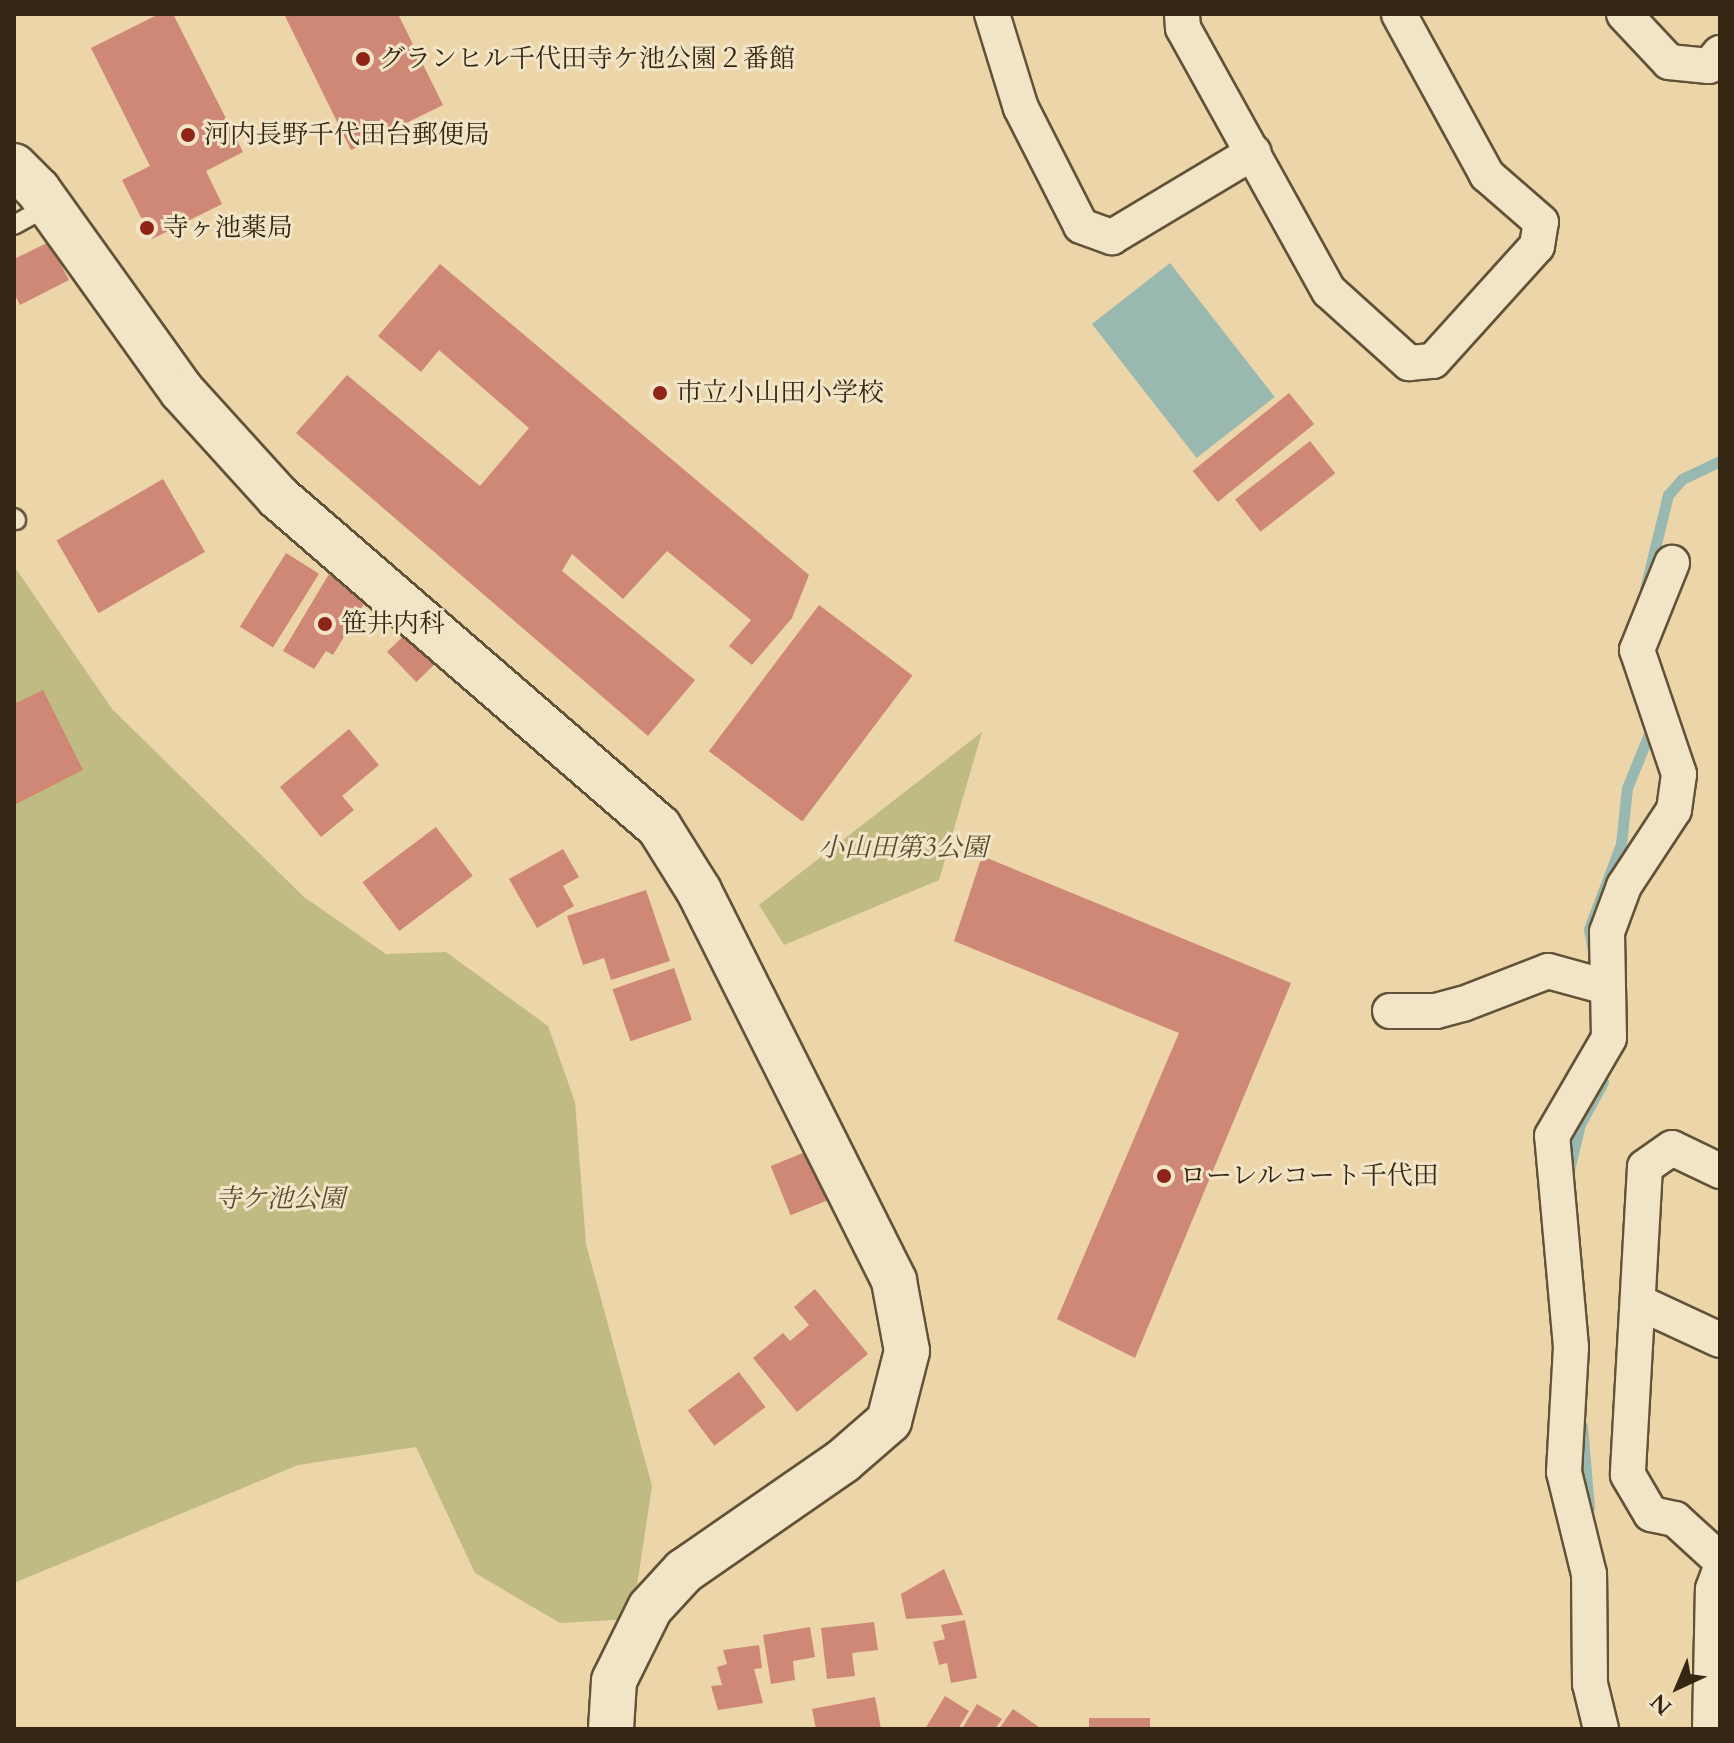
<!DOCTYPE html>
<html>
<head>
<meta charset="utf-8">
<style>
	body { margin:0 }
	#map { position:relative; width:1734px; height:1743px; overflow:hidden; background:#ebd5a9; font-family:Cardo,"Noto Serif JP",serif }
	div>[style] { position:absolute }
	.green>* { inset:0; background:#c0bb82 }
	.water>* { inset:0; background:#99b8b0; transform-origin:0 0 }
	.stream>* { height:11px; margin:-5.5px; padding:0 5.5px; transform-origin:5.5px; border-radius:5.5px; background:#99b8b0 }
	.building>* { inset:0; background:#cf8776; transform-origin:0 0 }
	.roads { filter:drop-shadow(2px 0 #625238) drop-shadow(-2px 0 #625238) drop-shadow(0 2px #625238) drop-shadow(0 -2px #625238) }
	.lane>* { height:18px; margin:-9px; padding:0 9px; transform-origin:9px; border-radius:9px; background:#f2e4c7 }
	.street>* { height:34px; margin:-17px; padding:0 17px; transform-origin:17px; border-radius:17px; background:#f2e4c7 }
	.secondary>* { height:44px; margin:-22px; padding:0 22px; transform-origin:22px; border-radius:22px; background:#f2e4c7 }
	.dots>* { width:22px; height:22px; translate:-50% -50%; box-sizing:border-box; border:4px solid #f2e4c7; border-radius:50% }
	span { translate:-50% -50%; white-space:nowrap; text-align:center; line-height:1.15; -webkit-text-stroke:6px #f2e4c7; paint-order:stroke }
	.poi-label { font-size:26px; color:#352613 }
	.left { translate:0 -50%; text-align:left }
	.park-label { font-size:26px; color:#584b2f; font-style:italic }
	.frame { position:absolute; inset:0; border:16px solid #352613; pointer-events:none }
	.north { position:absolute; left:1638px; top:1647px; width:80px; height:80px; -webkit-text-stroke:6px #f2e4c7; paint-order:stroke; rotate:224deg; font-size:22px; font-weight:700; line-height:32px; text-align:center; color:#352613 }
	.north::after { content:''; display:block; margin:auto; width:28px; height:36px; background:#352613; clip-path:polygon(50% 0,100% 100%,50% 72%,0 100%) }
</style>
</head>
<body>
<div id="map">
	<div class="green">
		<div style="clip-path:polygon(14px 566px,112px 709px,304px 897px,386px 954px,446px 952px,548px 1026px,575px 1102px,586px 1244px,652px 1486px,632px 1619px,560px 1623px,475px 1573px,416px 1447px,298px 1465px,14px 1583px)"></div>
		<div style="clip-path:polygon(982px 732px,939px 880px,784px 945px,759px 905px)"></div>
	</div>
	<div class="water">
		<div style="left:1170px;top:263px;width:170px;height:99px;rotate:52deg"></div>
	</div>
	<div class="stream">
		<div style="left:1645px;top:589px;width:97px;rotate:-76.3deg"></div>
		<div style="left:1668px;top:495px;width:21px;rotate:-49deg"></div>
		<div style="left:1682px;top:479px;width:42px;rotate:-25.3deg"></div>
		<div style="left:1592px;top:947px;width:18px;rotate:-99deg"></div>
		<div style="left:1589px;top:929px;width:91px;rotate:-69.4deg"></div>
		<div style="left:1621px;top:844px;width:56px;rotate:-83.9deg"></div>
		<div style="left:1627px;top:788px;width:69px;rotate:-67.9deg"></div>
		<div style="left:1568px;top:1174px;width:51px;rotate:-76.5deg"></div>
		<div style="left:1580px;top:1124px;width:48px;rotate:-61.3deg"></div>
		<div style="left:1582px;top:1426px;width:82px;rotate:85.1deg"></div>
	</div>
	<div class="building">
		<div style="clip-path:polygon(159px 14px,173px 14px,243px 152px,206px 171px,222px 204px,152px 239px,122px 180px,150px 166px,91px 48px)"></div>
		<div style="clip-path:polygon(284px 14px,398px 14px,443px 105px,351px 150px)"></div>
		<div style="clip-path:polygon(49px 242px,69px 280px,20px 305px,14px 293px,14px 259px)"></div>
		<div style="clip-path:polygon(440px 264px,809px 575px,792px 618px,752px 665px,729px 646px,751px 620px,667px 551px,623px 599px,572px 554px,562px 571px,695px 680px,648px 736px,296px 433px,347px 375px,480px 486px,529px 428px,439px 350px,421px 372px,378px 336px)"></div>
		<div style="left:1289px;top:393px;width:40px;height:124px;rotate:51deg"></div>
		<div style="left:1310px;top:441px;width:41px;height:95px;rotate:52deg"></div>
		<div style="left:163px;top:479px;width:84px;height:123px;rotate:60deg"></div>
		<div style="left:286px;top:553px;width:39px;height:87px;rotate:32deg"></div>
		<div style="clip-path:polygon(329px 574px,368px 597px,333px 655px,326px 651px,314px 669px,283px 651px)"></div>
		<div style="left:819px;top:605px;width:117px;height:183px;rotate:37deg"></div>
		<div style="left:418px;top:622px;width:42px;height:43px;rotate:46deg"></div>
		<div style="clip-path:polygon(43px 690px,83px 770px,14px 805px,14px 704px)"></div>
		<div style="clip-path:polygon(349px 729px,379px 765px,342px 796px,354px 810px,321px 837px,280px 787px)"></div>
		<div style="left:436px;top:827px;width:61px;height:92px;rotate:53deg"></div>
		<div style="clip-path:polygon(563px 849px,579px 877px,563px 886px,574px 906px,537px 928px,509px 879px)"></div>
		<div style="clip-path:polygon(982px 856px,1291px 983px,1135px 1358px,1057px 1319px,1179px 1033px,954px 941px)"></div>
		<div style="clip-path:polygon(646px 890px,670px 961px,611px 980px,604px 958px,583px 965px,567px 916px)"></div>
		<div style="left:674px;top:968px;width:55px;height:65px;rotate:71deg"></div>
		<div style="left:818px;top:1147px;width:53px;height:51px;rotate:68deg"></div>
		<div style="clip-path:polygon(815px 1289px,868px 1354px,797px 1412px,753px 1358px,783px 1333px,790px 1341px,809px 1325px,794px 1307px)"></div>
		<div style="left:739px;top:1372px;width:44px;height:64px;rotate:53deg"></div>
		<div style="clip-path:polygon(944px 1569px,963px 1615px,906px 1619px,901px 1594px)"></div>
		<div style="clip-path:polygon(965px 1620px,977px 1678px,951px 1683px,947px 1663px,939px 1665px,933px 1642px,945px 1639px,941px 1625px)"></div>
		<div style="clip-path:polygon(874px 1622px,878px 1650px,852px 1653px,855px 1676px,827px 1679px,821px 1628px)"></div>
		<div style="clip-path:polygon(810px 1627px,815px 1657px,793px 1661px,795px 1680px,771px 1684px,763px 1635px)"></div>
		<div style="clip-path:polygon(759px 1645px,762px 1668px,754px 1669px,763px 1703px,718px 1710px,711px 1686px,722px 1685px,717px 1667px,727px 1664px,723px 1650px)"></div>
		<div style="clip-path:polygon(945px 1696px,969px 1711px,958px 1729px,925px 1729px)"></div>
		<div style="clip-path:polygon(875px 1697px,881px 1729px,816px 1729px,812px 1709px)"></div>
		<div style="clip-path:polygon(977px 1704px,1002px 1719px,995px 1729px,962px 1729px)"></div>
		<div style="clip-path:polygon(1013px 1709px,1039px 1727px,1038px 1729px,999px 1729px)"></div>
		<div style="left:1150px;top:1718px;width:11px;height:61px;rotate:90deg"></div>
	</div>
	<div class="roads">
		<div class="lane">
			<div style="left:14px;top:225px;width:38px;rotate:-29deg"></div>
			<div style="left:14px;top:518px;width:3px;rotate:45deg"></div>
		</div>
		<div class="street">
			<div style="left:992px;top:14px;width:98px;rotate:72.9deg"></div>
			<div style="left:1021px;top:108px;width:132px;rotate:63deg"></div>
			<div style="left:1081px;top:226px;width:33px;rotate:20deg"></div>
			<div style="left:1112px;top:237px;width:165px;rotate:-30.9deg"></div>
			<div style="left:1182px;top:14px;width:14px;rotate:86deg"></div>
			<div style="left:1183px;top:28px;width:301px;rotate:61deg"></div>
			<div style="left:1329px;top:291px;width:108px;rotate:42deg"></div>
			<div style="left:1409px;top:363px;width:24px;rotate:-5deg"></div>
			<div style="left:1433px;top:361px;width:155px;rotate:-47.9deg"></div>
			<div style="left:1537px;top:246px;width:24px;rotate:-81deg"></div>
			<div style="left:1541px;top:222px;width:72px;rotate:-139deg"></div>
			<div style="left:1487px;top:175px;width:183px;rotate:-118.7deg"></div>
			<div style="left:1624px;top:14px;width:66px;rotate:46.8deg"></div>
			<div style="left:1669px;top:62px;width:40px;rotate:5.7deg"></div>
			<div style="left:1709px;top:66px;width:17px;rotate:-50deg"></div>
			<div style="left:1390px;top:1011px;width:46px"></div>
			<div style="left:1436px;top:1011px;width:28px;rotate:-15deg"></div>
			<div style="left:1463px;top:1004px;width:91px;rotate:-21.2deg"></div>
			<div style="left:1548px;top:971px;width:60px;rotate:15.4deg"></div>
			<div style="left:1720px;top:1171px;width:53px;rotate:-154.4deg"></div>
			<div style="left:1672px;top:1148px;width:33px;rotate:145deg"></div>
			<div style="left:1645px;top:1167px;width:308px;rotate:93.2deg"></div>
			<div style="left:1628px;top:1475px;width:45px;rotate:59.5deg"></div>
			<div style="left:1651px;top:1514px;width:25px;rotate:12deg"></div>
			<div style="left:1675px;top:1519px;width:61px;rotate:42.3deg"></div>
			<div style="left:1638px;top:1302px;width:90px;rotate:24.9deg"></div>
			<div style="left:1601px;top:1729px;width:46px;rotate:-103.7deg"></div>
			<div style="left:1590px;top:1684px;width:110px;rotate:-90.5deg"></div>
			<div style="left:1589px;top:1574px;width:105px;rotate:-103.8deg"></div>
			<div style="left:1564px;top:1472px;width:125px;rotate:-86.8deg"></div>
			<div style="left:1571px;top:1347px;width:212px;rotate:-95.1deg"></div>
			<div style="left:1552px;top:1136px;width:113px;rotate:-59.8deg"></div>
			<div style="left:1609px;top:1038px;width:106px;rotate:-91.1deg"></div>
			<div style="left:1607px;top:932px;width:49px;rotate:-69.7deg"></div>
			<div style="left:1624px;top:886px;width:91px;rotate:-56.7deg"></div>
			<div style="left:1674px;top:810px;width:36px;rotate:-82deg"></div>
			<div style="left:1679px;top:774px;width:131px;rotate:-108.7deg"></div>
			<div style="left:1637px;top:650px;width:94px;rotate:-68.1deg"></div>
			<div style="left:1710px;top:1729px;width:140px;rotate:-88.8deg"></div>
			<div style="left:1713px;top:1589px;width:20px;rotate:-70deg"></div>
		</div>
		<div class="secondary">
			<div style="left:14px;top:166px;width:34px;rotate:45deg"></div>
			<div style="left:38px;top:190px;width:247px;rotate:54.4deg"></div>
			<div style="left:182px;top:391px;width:143px;rotate:47.8deg"></div>
			<div style="left:278px;top:497px;width:504px;rotate:40.9deg"></div>
			<div style="left:659px;top:827px;width:75px;rotate:58deg"></div>
			<div style="left:699px;top:891px;width:436px;rotate:63.4deg"></div>
			<div style="left:894px;top:1281px;width:71px;rotate:79.5deg"></div>
			<div style="left:907px;top:1351px;width:72px;rotate:104.4deg"></div>
			<div style="left:889px;top:1421px;width:61px;rotate:139deg"></div>
			<div style="left:843px;top:1461px;width:193px;rotate:145.3deg"></div>
			<div style="left:684px;top:1571px;width:50px;rotate:132.6deg"></div>
			<div style="left:650px;top:1608px;width:81px;rotate:116.3deg"></div>
			<div style="left:614px;top:1681px;width:48px;rotate:93.6deg"></div>
		</div>
	</div>
	<div class="dots">
		<div style="left:363px;top:59px;background:#8f2418"></div>
		<div style="left:188px;top:135px;background:#8f2418"></div>
		<div style="left:147px;top:228px;background:#8f2418"></div>
		<div style="left:660px;top:393px;background:#8f2418"></div>
		<div style="left:325px;top:624px;background:#8f2418"></div>
		<div style="left:1164px;top:1176px;background:#8f2418"></div>
	</div>
	<div class="poi-label">
		<span class="left" style="left:379px;top:59px">グランヒル千代田寺ケ池公園２番館</span>
		<span class="left" style="left:204px;top:135px">河内長野千代田台郵便局</span>
		<span class="left" style="left:163px;top:228px">寺ヶ池薬局</span>
		<span class="left" style="left:676px;top:393px">市立小山田小学校</span>
		<span class="left" style="left:341px;top:624px">笹井内科</span>
		<span class="left" style="left:1180px;top:1176px">ローレルコート千代田</span>
	</div>
	<div class="park-label">
		<span style="left:903px;top:848px">小山田第3公園</span>
		<span style="left:280px;top:1199px">寺ケ池公園</span>
	</div>
	<div class="frame"></div>
	<div class="north">N</div>
</div>
</body>
</html>
